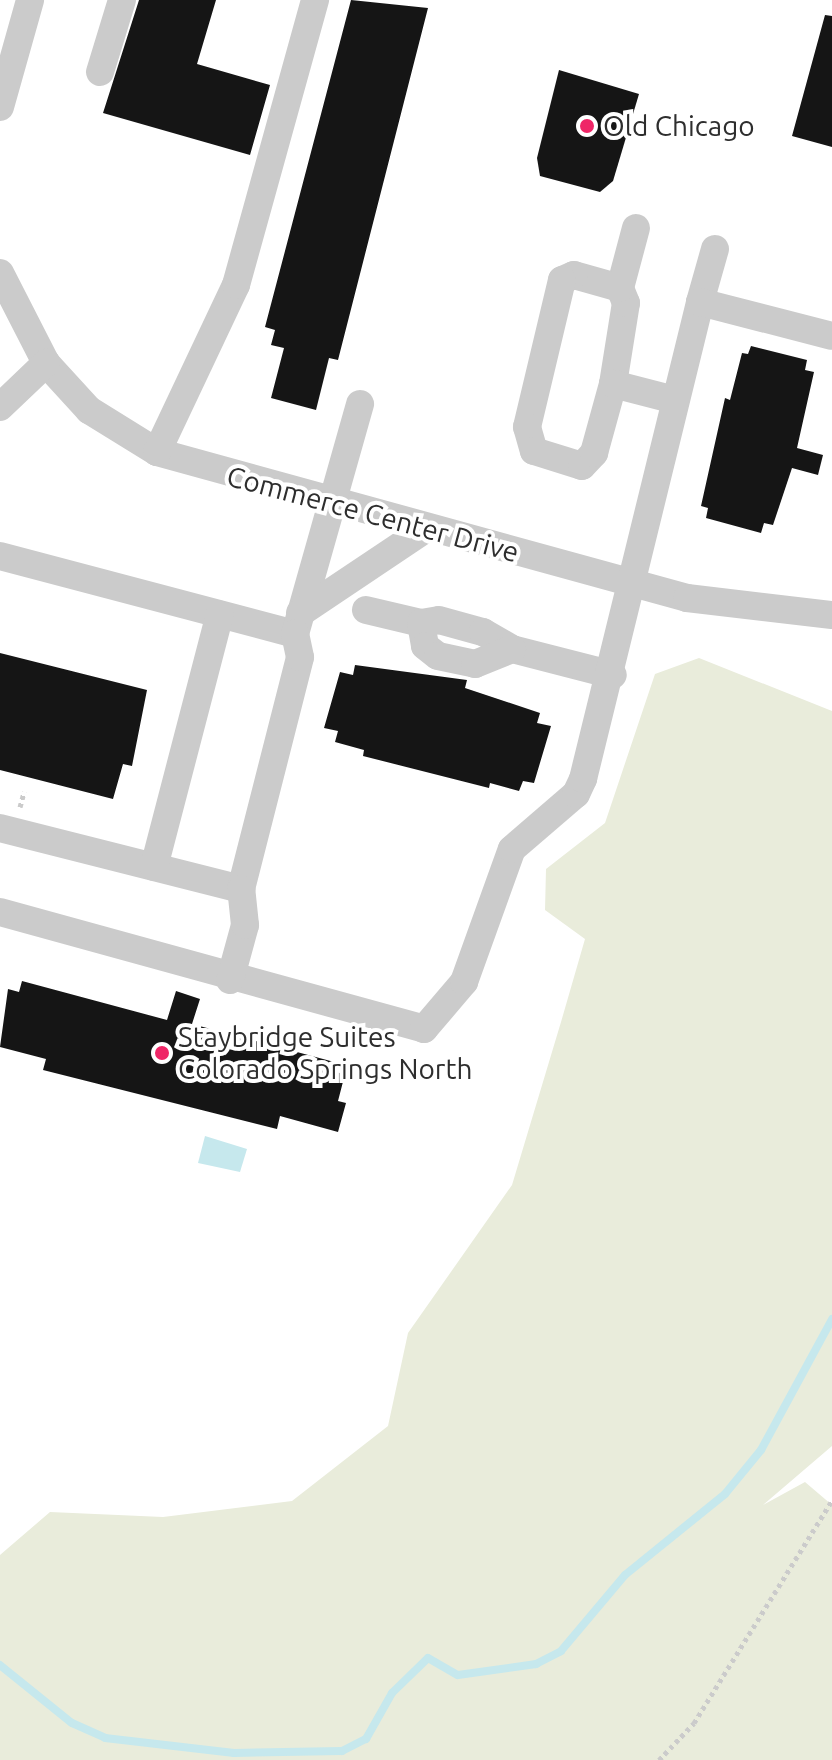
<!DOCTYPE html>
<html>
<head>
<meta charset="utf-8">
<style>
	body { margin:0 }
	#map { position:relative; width:832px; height:1760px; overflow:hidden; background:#fff; font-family:Ubuntu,sans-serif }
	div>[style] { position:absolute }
	.green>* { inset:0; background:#e9ecdb }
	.water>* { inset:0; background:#c6e8ed }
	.stream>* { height:8px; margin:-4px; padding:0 4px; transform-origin:4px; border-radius:4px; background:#c6e8ed }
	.building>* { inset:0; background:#151515 }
	.path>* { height:5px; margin-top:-2.5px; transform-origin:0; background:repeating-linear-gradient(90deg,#cbcbcb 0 4px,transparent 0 8px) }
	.minor>* { height:28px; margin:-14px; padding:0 14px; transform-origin:14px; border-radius:14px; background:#cbcbcb }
	.dots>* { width:22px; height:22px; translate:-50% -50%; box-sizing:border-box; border:4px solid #fff; border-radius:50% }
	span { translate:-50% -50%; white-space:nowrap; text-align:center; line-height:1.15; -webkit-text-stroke:8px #fff; paint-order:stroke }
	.poi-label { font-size:28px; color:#2e2e2e }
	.left { translate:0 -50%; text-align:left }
	.street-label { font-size:28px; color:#2e2e2e }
</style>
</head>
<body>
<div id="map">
	<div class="green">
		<div style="clip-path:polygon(699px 658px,832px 711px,832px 1446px,763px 1505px,805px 1482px,832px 1505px,832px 1760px,0 1760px,0 1555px,50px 1512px,163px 1517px,292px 1501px,388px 1426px,408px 1333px,512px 1185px,561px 1022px,585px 939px,545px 910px,546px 869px,605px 823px,655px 674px)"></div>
	</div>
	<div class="water">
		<div style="clip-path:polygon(205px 1136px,247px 1149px,240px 1172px,198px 1163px)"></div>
	</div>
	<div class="stream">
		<div style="left:0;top:1665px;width:92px;rotate:38.9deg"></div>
		<div style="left:72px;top:1723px;width:36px;rotate:24deg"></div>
		<div style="left:105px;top:1738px;width:130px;rotate:6.6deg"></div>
		<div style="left:234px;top:1753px;width:108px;rotate:-1.1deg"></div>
		<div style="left:342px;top:1751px;width:27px;rotate:-27deg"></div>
		<div style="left:366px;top:1739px;width:53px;rotate:-60.5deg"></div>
		<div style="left:392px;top:1693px;width:50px;rotate:-44.2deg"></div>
		<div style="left:428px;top:1658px;width:34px;rotate:30deg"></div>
		<div style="left:458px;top:1675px;width:79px;rotate:-8deg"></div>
		<div style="left:536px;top:1664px;width:28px;rotate:-27deg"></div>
		<div style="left:561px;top:1651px;width:99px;rotate:-49.9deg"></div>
		<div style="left:625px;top:1575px;width:129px;rotate:-39deg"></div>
		<div style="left:725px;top:1494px;width:57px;rotate:-50.7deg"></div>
		<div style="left:761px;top:1450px;width:149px;rotate:-61.5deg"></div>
	</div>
	<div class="building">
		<div style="clip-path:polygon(139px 0,216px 0,197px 64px,270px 85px,250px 155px,103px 113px)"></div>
		<div style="clip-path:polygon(351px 0,428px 8px,338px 360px,329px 358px,316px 410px,271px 398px,284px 348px,271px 345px,275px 330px,265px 327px)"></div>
		<div style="clip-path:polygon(825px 15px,832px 16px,832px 147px,792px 136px)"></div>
		<div style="clip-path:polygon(559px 70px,639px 94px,613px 181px,600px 192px,540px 176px,537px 158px)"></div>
		<div style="clip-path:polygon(751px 346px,807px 360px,805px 370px,814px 372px,797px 448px,823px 455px,818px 475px,792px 468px,773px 525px,764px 523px,761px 533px,706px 518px,708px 508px,701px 506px,725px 398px,730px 400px,742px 353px,748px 354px)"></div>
		<div style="clip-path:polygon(0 653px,147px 690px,132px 766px,123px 764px,113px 799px,0 770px)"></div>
		<div style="clip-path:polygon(355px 665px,467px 680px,465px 688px,540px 713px,537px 723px,551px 726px,534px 783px,523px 781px,519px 791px,490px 783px,489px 788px,363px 756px,364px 750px,335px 742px,338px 731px,324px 728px,340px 672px,353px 675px)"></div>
		<div style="clip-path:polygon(22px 981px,167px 1020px,176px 991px,200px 999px,192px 1024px,338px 1063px,335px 1072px,345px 1074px,338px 1101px,346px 1103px,338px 1132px,280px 1116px,277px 1129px,43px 1070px,46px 1059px,0 1047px,8px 989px,19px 992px)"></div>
	</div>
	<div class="path">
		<div style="left:20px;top:807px;width:16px;rotate:-75deg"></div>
		<div style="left:659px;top:1760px;width:51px;rotate:-46.6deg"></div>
		<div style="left:694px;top:1723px;width:262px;rotate:-58.2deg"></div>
	</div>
	<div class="minor">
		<div style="left:100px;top:72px;width:75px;rotate:-73deg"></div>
		<div style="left:0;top:107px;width:111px;rotate:-74.3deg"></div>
		<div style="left:0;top:273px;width:101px;rotate:62.9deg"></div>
		<div style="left:46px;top:363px;width:64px;rotate:47.5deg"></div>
		<div style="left:89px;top:410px;width:80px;rotate:31.7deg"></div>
		<div style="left:157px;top:452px;width:550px;rotate:15.4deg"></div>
		<div style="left:687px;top:598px;width:146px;rotate:6.7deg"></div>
		<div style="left:620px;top:288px;width:62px;rotate:-75.1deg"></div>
		<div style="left:700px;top:302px;width:55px;rotate:-74.2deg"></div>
		<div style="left:613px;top:384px;width:82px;rotate:-80.9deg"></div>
		<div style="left:626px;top:303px;width:16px;rotate:-112deg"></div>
		<div style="left:620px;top:288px;width:48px;rotate:-164.2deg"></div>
		<div style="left:574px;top:275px;width:13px;rotate:157deg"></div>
		<div style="left:562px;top:280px;width:151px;rotate:103.4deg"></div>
		<div style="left:527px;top:427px;width:25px;rotate:74deg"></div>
		<div style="left:534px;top:451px;width:50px;rotate:17.4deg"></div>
		<div style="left:582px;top:466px;width:18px;rotate:-47deg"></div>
		<div style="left:594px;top:453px;width:72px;rotate:-74.6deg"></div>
		<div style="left:613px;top:384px;width:64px;rotate:14.5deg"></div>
		<div style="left:0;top:407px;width:64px;rotate:-43.7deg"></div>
		<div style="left:157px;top:452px;width:185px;rotate:-64.7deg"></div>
		<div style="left:236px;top:285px;width:296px;rotate:-74.5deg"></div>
		<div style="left:0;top:556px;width:305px;rotate:14.8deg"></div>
		<div style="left:295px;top:634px;width:239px;rotate:-74.2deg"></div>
		<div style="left:366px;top:610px;width:57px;rotate:13.3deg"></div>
		<div style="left:421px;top:623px;width:18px;rotate:-9deg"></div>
		<div style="left:439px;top:620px;width:46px;rotate:15.3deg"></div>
		<div style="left:483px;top:632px;width:34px;rotate:30deg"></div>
		<div style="left:512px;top:649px;width:104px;rotate:14.4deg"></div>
		<div style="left:300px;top:613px;width:153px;rotate:-33.8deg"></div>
		<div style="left:421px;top:623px;width:23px;rotate:80deg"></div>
		<div style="left:425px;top:646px;width:16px;rotate:38deg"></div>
		<div style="left:438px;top:656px;width:38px;rotate:12deg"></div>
		<div style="left:475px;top:664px;width:40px;rotate:-22deg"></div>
		<div style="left:0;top:828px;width:249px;rotate:14.2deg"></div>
		<div style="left:241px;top:889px;width:239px;rotate:-75.7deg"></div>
		<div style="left:300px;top:657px;width:24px;rotate:-102deg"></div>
		<div style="left:154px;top:867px;width:261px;rotate:-75.4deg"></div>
		<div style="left:0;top:912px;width:440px;rotate:15.4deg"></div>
		<div style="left:424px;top:1029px;width:62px;rotate:-49.6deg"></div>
		<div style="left:464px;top:982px;width:141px;rotate:-70.2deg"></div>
		<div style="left:512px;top:849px;width:84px;rotate:-40.7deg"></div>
		<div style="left:576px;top:794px;width:17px;rotate:-65deg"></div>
		<div style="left:583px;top:779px;width:491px;rotate:-76.2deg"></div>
		<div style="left:700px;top:302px;width:136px;rotate:14.4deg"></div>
		<div style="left:230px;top:980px;width:57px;rotate:-74.7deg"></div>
		<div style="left:245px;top:925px;width:36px;rotate:-96deg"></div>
	</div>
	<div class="dots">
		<div style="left:587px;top:126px;background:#ef2667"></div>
		<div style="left:162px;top:1053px;background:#ef2667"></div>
	</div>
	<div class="poi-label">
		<span class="left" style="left:603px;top:126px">Old Chicago</span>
		<span class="left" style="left:178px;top:1053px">Staybridge Suites<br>Colorado Springs North</span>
	</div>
	<div class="street-label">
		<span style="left:373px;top:514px;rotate:15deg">Commerce Center Drive</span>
	</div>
</div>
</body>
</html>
